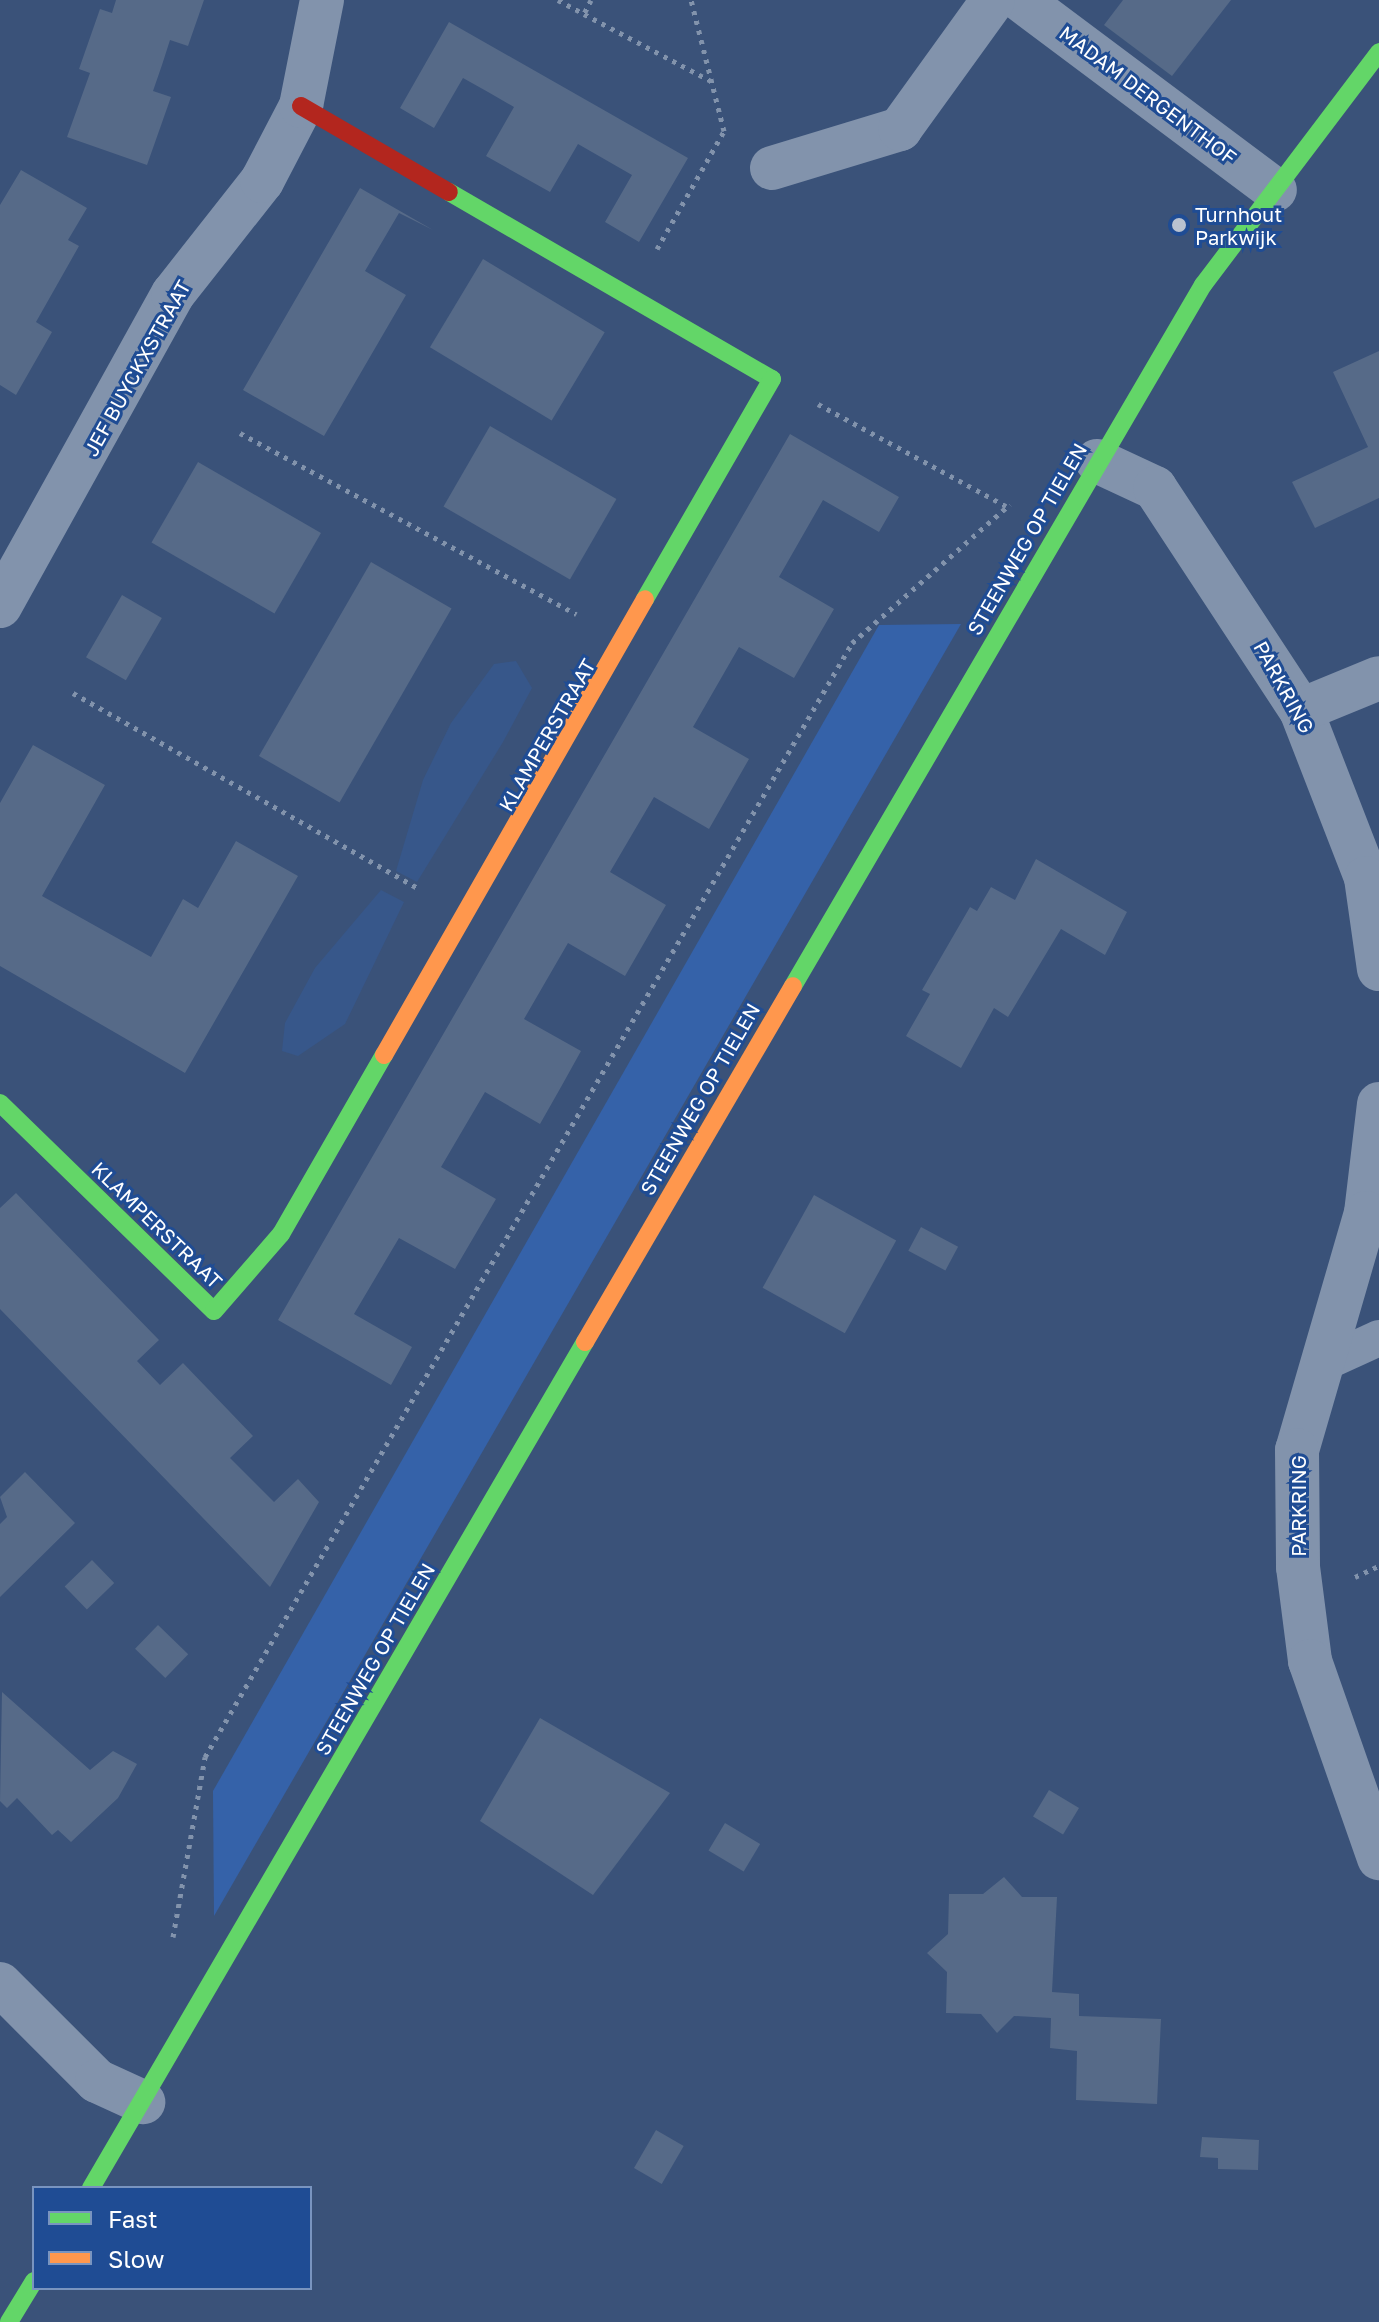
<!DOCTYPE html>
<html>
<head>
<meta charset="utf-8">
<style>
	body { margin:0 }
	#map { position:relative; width:1379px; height:2322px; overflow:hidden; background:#3a5279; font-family:"Golos Text",sans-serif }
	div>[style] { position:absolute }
	.green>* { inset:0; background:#3562a9 }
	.water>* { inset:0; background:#37578a }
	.building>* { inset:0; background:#566a88; transform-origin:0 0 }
	.path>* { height:5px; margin-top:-2.5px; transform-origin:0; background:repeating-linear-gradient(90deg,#8293ac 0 4px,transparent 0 10px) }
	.lane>* { height:36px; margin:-18px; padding:0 18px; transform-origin:18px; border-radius:18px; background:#8293ac }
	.street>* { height:44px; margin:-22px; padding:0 22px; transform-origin:22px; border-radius:22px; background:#8293ac }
	.fast>* { height:18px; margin:-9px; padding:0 9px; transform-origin:9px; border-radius:9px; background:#63d668 }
	.slow>* { height:18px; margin:-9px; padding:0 9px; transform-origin:9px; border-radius:9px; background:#ff974d }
	.jam>* { height:18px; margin:-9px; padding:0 9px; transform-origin:9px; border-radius:9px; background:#b3261e }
	.dots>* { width:22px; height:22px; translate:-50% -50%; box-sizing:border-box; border:4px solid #1f4c94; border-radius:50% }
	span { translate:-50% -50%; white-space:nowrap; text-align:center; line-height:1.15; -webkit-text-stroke:6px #1f4c94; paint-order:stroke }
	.street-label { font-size:20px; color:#fff }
	.poi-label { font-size:20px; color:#fff }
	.left { translate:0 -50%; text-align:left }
	.legend { position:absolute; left:32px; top:2186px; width:280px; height:104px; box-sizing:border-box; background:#1f4c94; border:2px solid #7994bf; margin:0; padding:10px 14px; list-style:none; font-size:24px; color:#fff }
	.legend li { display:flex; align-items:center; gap:16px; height:40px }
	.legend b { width:40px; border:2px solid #7994bf }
</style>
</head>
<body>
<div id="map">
	<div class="green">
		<div style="clip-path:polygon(961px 624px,214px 1916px,213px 1791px,879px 625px)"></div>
	</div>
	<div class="water">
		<div style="clip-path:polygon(516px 661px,532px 688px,503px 742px,417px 882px,396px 871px,423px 780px,451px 723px,494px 664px)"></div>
		<div style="clip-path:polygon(381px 890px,404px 902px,345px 1024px,298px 1056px,282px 1051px,285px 1023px,315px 968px)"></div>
	</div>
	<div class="building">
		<div style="clip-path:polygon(116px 0,204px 0,188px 46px,170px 40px,162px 65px,153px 91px,171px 97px,147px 165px,67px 137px,90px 73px,79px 69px,100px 9px,112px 13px)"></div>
		<div style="clip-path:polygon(1123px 0,1231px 0,1172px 76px,1104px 25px)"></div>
		<div style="clip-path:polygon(449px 22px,688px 158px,639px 242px,605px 222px,632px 175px,578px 144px,550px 192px,486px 156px,514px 107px,488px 92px,463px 78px,434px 128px,400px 108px)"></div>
		<div style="clip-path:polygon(21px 170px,87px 208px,68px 240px,79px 246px,36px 322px,52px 332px,16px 395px,0 385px,0 205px)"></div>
		<div style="clip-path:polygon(360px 188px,433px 230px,399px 213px,365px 271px,406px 295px,324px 436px,243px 390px)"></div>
		<div style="left:483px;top:259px;width:142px;height:103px;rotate:31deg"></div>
		<div style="clip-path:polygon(1379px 351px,1379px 498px,1315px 528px,1292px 482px,1368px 447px,1333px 372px)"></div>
		<div style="left:490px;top:426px;width:146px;height:93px;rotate:30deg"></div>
		<div style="clip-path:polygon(790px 434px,899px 497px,879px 532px,823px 500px,779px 577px,834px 609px,794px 678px,739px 647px,693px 727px,749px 759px,709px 829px,654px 797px,610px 872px,666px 905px,625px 976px,568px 943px,524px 1019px,581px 1051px,561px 1087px,540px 1124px,485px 1092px,441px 1167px,496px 1199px,455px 1269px,399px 1238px,354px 1314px,412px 1347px,391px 1385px,278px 1320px)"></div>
		<div style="left:198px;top:462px;width:142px;height:93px;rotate:30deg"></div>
		<div style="left:371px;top:562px;width:93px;height:224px;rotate:30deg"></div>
		<div style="left:122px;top:595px;width:46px;height:72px;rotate:30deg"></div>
		<div style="clip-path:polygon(33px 745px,105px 785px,42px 896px,151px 957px,183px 899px,198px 908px,236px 841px,298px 876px,185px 1073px,0 966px,0 803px)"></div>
		<div style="clip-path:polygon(1036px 859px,1127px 912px,1105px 955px,1061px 929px,1008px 1017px,994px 1008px,961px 1068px,906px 1036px,930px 994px,922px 990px,970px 907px,977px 911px,991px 887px,1015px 900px)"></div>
		<div style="clip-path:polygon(16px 1193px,159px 1340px,137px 1361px,160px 1385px,183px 1363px,253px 1436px,230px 1458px,274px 1502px,298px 1479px,319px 1502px,270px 1587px,0 1309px,0 1208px)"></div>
		<div style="left:814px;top:1195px;width:94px;height:106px;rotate:29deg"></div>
		<div style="left:921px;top:1227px;width:42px;height:27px;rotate:28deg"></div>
		<div style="clip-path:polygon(25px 1472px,75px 1523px,0 1597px,0 1524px,7px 1517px,0 1497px)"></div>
		<div style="left:92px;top:1560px;width:32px;height:38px;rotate:46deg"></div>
		<div style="left:158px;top:1625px;width:42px;height:33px;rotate:44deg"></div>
		<div style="clip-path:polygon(2px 1692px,90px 1770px,113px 1751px,137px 1764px,118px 1798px,71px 1842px,58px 1830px,52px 1835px,17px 1798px,7px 1808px,0 1801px)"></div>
		<div style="clip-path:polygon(540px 1718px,670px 1793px,593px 1895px,480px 1821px)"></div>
		<div style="left:1049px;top:1790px;width:35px;height:31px;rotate:31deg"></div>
		<div style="left:725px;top:1823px;width:41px;height:32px;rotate:31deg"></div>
		<div style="clip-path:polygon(1004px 1877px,1022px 1897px,1057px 1897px,1052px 1992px,1079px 1994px,1079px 2016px,1161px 2019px,1157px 2104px,1076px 2100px,1077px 2051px,1050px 2048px,1051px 2018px,1014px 2016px,997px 2033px,981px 2014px,946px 2013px,947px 1972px,927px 1953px,948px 1934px,949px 1894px,983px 1894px)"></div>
		<div style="left:656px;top:2130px;width:32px;height:44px;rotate:30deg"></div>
		<div style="clip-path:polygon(1202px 2137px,1259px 2140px,1258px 2170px,1218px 2169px,1218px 2158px,1200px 2157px)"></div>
	</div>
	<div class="path">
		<div style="left:558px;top:0;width:30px;rotate:28deg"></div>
		<div style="left:591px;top:0;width:16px;rotate:117deg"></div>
		<div style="left:584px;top:14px;width:146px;rotate:27.8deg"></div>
		<div style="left:657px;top:249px;width:136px;rotate:-60.4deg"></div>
		<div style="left:724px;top:131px;width:135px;rotate:-104.1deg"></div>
		<div style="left:818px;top:404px;width:214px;rotate:28.5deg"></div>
		<div style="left:240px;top:433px;width:382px;rotate:28.3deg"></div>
		<div style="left:73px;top:693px;width:396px;rotate:29.5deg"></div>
		<div style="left:1355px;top:1577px;width:26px;rotate:-25deg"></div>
		<div style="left:173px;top:1937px;width:183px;rotate:-79.9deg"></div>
		<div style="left:205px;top:1757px;width:1288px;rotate:-59.85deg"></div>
		<div style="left:852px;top:643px;width:210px;rotate:-41.3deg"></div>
	</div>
	<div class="lane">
		<div style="left:1320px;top:1365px;width:65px;rotate:-24.6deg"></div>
	</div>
	<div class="street">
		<div style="left:1021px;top:0;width:317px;rotate:36.8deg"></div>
		<div style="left:772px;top:168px;width:134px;rotate:-16.9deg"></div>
		<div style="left:900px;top:129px;width:159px;rotate:-54.2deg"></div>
		<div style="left:1097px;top:461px;width:64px;rotate:25deg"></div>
		<div style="left:1155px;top:488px;width:266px;rotate:56.7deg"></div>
		<div style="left:1301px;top:710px;width:180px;rotate:68.8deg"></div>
		<div style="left:1366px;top:878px;width:92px;rotate:81.9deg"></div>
		<div style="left:0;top:606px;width:357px;rotate:-61deg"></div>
		<div style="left:173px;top:294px;width:144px;rotate:-51.8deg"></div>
		<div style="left:262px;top:181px;width:85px;rotate:-62.5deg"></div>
		<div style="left:301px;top:106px;width:108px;rotate:-78.8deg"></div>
		<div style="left:1301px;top:710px;width:84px;rotate:-22.3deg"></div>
		<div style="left:1379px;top:1104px;width:110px;rotate:96.8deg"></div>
		<div style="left:1366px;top:1213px;width:247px;rotate:106.2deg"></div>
		<div style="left:1297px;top:1450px;width:117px;rotate:89.5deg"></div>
		<div style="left:1298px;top:1567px;width:95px;rotate:82.7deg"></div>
		<div style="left:1310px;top:1661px;width:209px;rotate:70.7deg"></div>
		<div style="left:0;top:1984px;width:137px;rotate:45deg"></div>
		<div style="left:97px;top:2081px;width:51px;rotate:24.5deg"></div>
	</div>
	<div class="fast">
		<div style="left:449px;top:192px;width:373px;rotate:30.1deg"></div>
		<div style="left:772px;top:379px;width:254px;rotate:120deg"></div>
		<div style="left:793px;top:986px;width:812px;rotate:-59.68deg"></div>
		<div style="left:1203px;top:285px;width:292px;rotate:-52.9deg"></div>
		<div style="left:0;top:1103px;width:298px;rotate:44.2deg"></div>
		<div style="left:214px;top:1311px;width:102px;rotate:-49deg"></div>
		<div style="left:281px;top:1234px;width:207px;rotate:-60.1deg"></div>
		<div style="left:91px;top:2188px;width:980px;rotate:-59.72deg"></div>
		<div style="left:9px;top:2322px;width:48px;rotate:-58.6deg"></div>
	</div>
	<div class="slow">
		<div style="left:384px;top:1055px;width:525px;rotate:-60.21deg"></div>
		<div style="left:585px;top:1342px;width:412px;rotate:-59.7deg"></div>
	</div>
	<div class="jam">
		<div style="left:301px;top:106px;width:171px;rotate:30.2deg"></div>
	</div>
	<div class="dots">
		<div style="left:1179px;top:225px;background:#bac2d0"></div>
	</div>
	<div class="street-label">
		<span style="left:1148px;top:95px;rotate:37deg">MADAM DERGENTHOF</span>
		<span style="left:137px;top:368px;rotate:-61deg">JEF BUYCKXSTRAAT</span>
		<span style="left:1027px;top:539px;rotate:-60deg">STEENWEG OP TIELEN</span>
		<span style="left:1284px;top:687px;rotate:61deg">PARKRING</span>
		<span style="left:547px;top:735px;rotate:-60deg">KLAMPERSTRAAT</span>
		<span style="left:700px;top:1099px;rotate:-60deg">STEENWEG OP TIELEN</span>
		<span style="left:157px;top:1225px;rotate:44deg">KLAMPERSTRAAT</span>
		<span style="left:1298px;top:1506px;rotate:-90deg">PARKRING</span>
		<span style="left:375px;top:1659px;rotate:-60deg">STEENWEG OP TIELEN</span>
	</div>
	<div class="poi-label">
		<span class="left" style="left:1195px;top:226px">Turnhout<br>Parkwijk</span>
	</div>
	<ul class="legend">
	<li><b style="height:10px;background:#63d668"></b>Fast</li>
	<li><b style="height:10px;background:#ff974d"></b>Slow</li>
	</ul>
</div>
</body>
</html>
